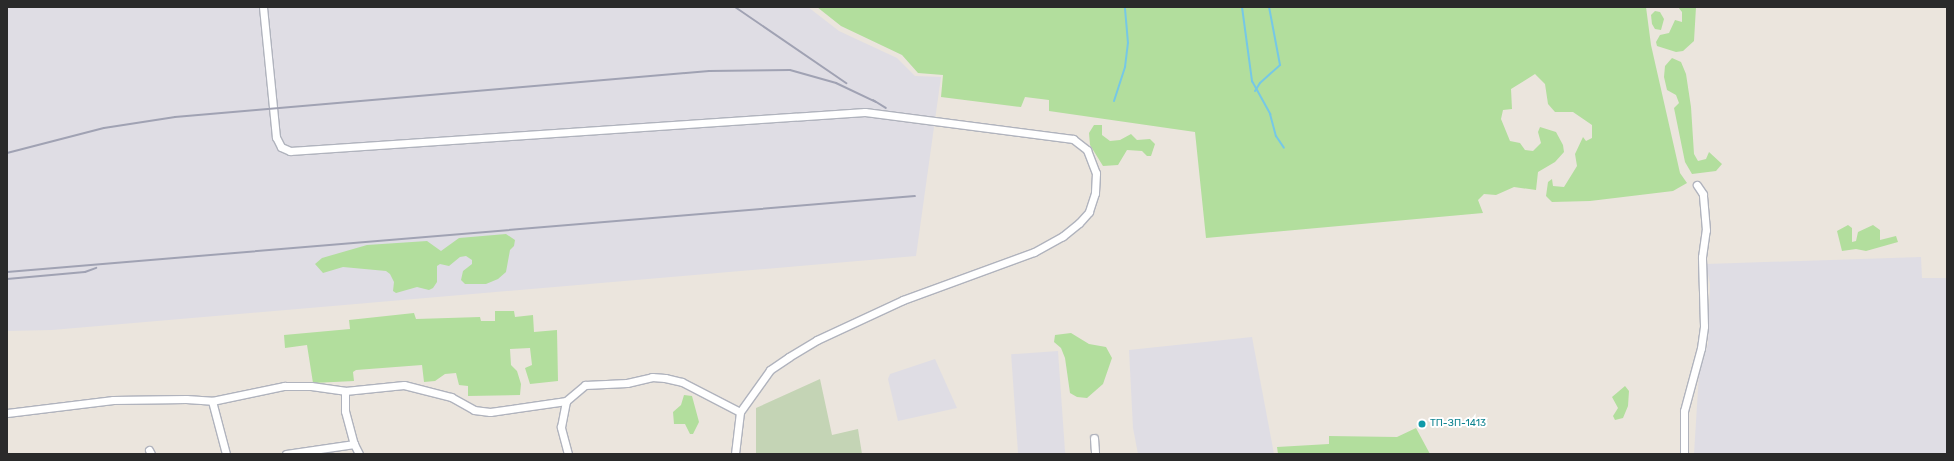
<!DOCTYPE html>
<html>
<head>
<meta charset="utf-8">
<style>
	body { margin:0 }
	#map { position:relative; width:1954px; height:461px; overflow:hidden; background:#ebe5dd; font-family:Rubik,sans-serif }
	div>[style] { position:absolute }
	.industrial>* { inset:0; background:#dfdde4; transform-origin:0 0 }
	.green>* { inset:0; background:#b2de9d }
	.cemetery>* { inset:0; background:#c4d4b5 }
	.stream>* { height:2px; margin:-1px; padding:0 1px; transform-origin:1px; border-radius:1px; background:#76c8e6 }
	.roads { filter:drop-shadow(1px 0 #b0b3bd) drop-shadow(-1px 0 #b0b3bd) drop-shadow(0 1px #b0b3bd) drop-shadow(0 -1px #b0b3bd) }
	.street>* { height:7px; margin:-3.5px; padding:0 3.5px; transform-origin:3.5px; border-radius:3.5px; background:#fff }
	.rail>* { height:2px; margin:-1px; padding:0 1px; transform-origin:1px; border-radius:1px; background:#a0a2b3 }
	.dots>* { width:11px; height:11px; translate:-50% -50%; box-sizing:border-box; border:2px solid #fff; border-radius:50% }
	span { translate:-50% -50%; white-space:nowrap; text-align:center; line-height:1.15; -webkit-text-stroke:4px #fff; paint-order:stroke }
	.culture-label { font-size:10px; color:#0d838f }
	.left { translate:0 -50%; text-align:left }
	.frame { position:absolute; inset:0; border:8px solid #2a2a2a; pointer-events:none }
</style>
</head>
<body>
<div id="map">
	<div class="industrial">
		<div style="clip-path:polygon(7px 7px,808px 7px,839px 31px,897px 58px,915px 76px,941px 77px,916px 256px,52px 330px,7px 331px)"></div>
		<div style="clip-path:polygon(1921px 257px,1922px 278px,1947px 278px,1947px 454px,1694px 454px,1699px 373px,1708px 344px,1710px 284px,1706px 264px)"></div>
		<div style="clip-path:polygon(1252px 337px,1274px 454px,1138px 454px,1133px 428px,1129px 350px)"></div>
		<div style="left:1058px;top:351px;width:103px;height:47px;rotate:86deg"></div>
		<div style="clip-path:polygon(935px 359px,957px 408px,898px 421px,888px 379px,890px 374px)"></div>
	</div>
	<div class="green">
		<div style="clip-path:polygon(817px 7px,1646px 7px,1651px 45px,1680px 173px,1687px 183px,1673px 191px,1590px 201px,1552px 202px,1546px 196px,1548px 182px,1552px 179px,1553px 186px,1564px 187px,1577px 166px,1575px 154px,1583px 137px,1586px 141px,1592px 138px,1592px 125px,1573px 112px,1555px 112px,1548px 104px,1545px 84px,1535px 74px,1511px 89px,1512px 109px,1503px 110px,1501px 119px,1510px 141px,1520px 143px,1525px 150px,1533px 151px,1541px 143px,1538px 132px,1540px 127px,1556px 132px,1563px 145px,1564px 152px,1555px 162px,1538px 172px,1536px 190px,1514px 187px,1496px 195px,1484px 194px,1478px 200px,1483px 213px,1206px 238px,1195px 132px,1049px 111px,1049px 100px,1025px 97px,1021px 107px,941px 97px,943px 75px,918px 73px,902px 55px,841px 26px)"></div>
		<div style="clip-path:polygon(1678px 7px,1696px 7px,1694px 41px,1683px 51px,1676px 52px,1657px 46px,1656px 42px,1660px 35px,1669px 33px,1675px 20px,1682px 22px,1682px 12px)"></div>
		<div style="clip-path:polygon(1655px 11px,1660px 12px,1664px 19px,1661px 30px,1655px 29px,1652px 24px,1651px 15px)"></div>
		<div style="clip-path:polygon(1672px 58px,1681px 62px,1686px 74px,1691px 107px,1694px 154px,1698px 161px,1706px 159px,1709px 152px,1722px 164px,1716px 171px,1692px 174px,1685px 162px,1674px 108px,1679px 103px,1676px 95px,1667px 90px,1664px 77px,1665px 66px)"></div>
		<div style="clip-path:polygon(1094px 125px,1102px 125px,1102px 135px,1110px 141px,1120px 140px,1131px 134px,1137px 140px,1150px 139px,1155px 144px,1151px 156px,1147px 156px,1142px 151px,1127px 150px,1118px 165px,1103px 166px,1090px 145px,1089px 133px)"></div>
		<div style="clip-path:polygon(1848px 225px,1852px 228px,1852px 242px,1856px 241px,1858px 232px,1873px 225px,1880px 230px,1880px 240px,1896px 236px,1898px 242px,1866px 251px,1856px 249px,1842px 251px,1837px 231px)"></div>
		<div style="clip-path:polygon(506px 234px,515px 240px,514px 246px,510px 250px,506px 272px,498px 279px,486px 284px,465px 284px,461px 280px,463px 271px,472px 264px,472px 260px,466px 256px,460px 257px,449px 266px,440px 264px,437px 266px,437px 282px,433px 288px,429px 290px,417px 287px,396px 293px,393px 291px,394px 282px,390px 274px,386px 271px,343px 267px,323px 273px,315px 264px,322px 258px,367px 245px,427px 241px,441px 251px,459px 238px)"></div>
		<div style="clip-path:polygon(495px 311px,514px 311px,515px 317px,533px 315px,534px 332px,557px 330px,558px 381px,530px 384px,525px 368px,532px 365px,530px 348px,510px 349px,511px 365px,517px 371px,521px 384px,520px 395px,468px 396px,468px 386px,459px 385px,456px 373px,445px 374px,435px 381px,424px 382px,422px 365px,356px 370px,353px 372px,354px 381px,313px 383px,307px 345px,285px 348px,284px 335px,350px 329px,349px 320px,414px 313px,416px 319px,480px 317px,481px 321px,495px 321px)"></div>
		<div style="clip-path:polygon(1071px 333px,1089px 344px,1106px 347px,1112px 358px,1103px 384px,1087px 398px,1077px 397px,1070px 393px,1065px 358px,1061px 348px,1054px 342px,1055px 335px)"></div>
		<div style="clip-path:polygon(1625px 386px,1629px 391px,1628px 406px,1623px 418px,1615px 420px,1613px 416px,1618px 408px,1612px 397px)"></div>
		<div style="clip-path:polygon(684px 395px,692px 396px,699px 422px,693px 434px,690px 434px,685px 424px,674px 424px,673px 412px,681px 405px)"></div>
		<div style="clip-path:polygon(1416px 428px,1430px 454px,1278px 454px,1277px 447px,1329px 444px,1329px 436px,1397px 437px)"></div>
	</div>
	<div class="cemetery">
		<div style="clip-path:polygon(820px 379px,832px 435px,858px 429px,862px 454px,756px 454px,756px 408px)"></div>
	</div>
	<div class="stream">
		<div style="left:1242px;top:7px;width:75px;rotate:82.3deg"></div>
		<div style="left:1252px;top:81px;width:38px;rotate:61deg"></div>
		<div style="left:1270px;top:114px;width:23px;rotate:75deg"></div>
		<div style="left:1276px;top:136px;width:14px;rotate:56deg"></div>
		<div style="left:1255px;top:91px;width:9px;rotate:-58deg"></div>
		<div style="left:1260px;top:83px;width:27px;rotate:-42deg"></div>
		<div style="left:1280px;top:65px;width:59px;rotate:-100.7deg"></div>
		<div style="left:1114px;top:101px;width:36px;rotate:-72deg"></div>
		<div style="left:1125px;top:67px;width:24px;rotate:-83deg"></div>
		<div style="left:1128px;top:43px;width:36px;rotate:-95deg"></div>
	</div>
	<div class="roads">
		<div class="street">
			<div style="left:263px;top:7px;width:131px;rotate:84.3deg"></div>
			<div style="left:276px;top:137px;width:11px;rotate:63deg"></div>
			<div style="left:281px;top:147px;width:10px;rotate:24deg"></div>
			<div style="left:290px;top:151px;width:576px;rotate:-3.88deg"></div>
			<div style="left:865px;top:112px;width:210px;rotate:7.4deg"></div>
			<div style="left:1073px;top:139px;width:18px;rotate:38deg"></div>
			<div style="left:1087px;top:150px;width:25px;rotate:69deg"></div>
			<div style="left:1096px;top:173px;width:20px;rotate:93deg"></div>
			<div style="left:1095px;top:193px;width:20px;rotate:108deg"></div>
			<div style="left:1089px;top:212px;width:15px;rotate:132deg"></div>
			<div style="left:1079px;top:223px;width:21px;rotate:141deg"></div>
			<div style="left:1063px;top:236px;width:33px;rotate:151deg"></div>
			<div style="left:1034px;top:252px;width:140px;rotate:159.9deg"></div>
			<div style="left:903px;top:300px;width:95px;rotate:155.1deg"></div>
			<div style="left:817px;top:340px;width:33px;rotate:149deg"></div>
			<div style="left:789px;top:357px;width:23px;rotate:146deg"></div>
			<div style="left:770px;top:370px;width:52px;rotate:125.5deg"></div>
			<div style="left:740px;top:412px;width:42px;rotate:96.8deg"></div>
			<div style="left:345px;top:391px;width:20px;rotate:90deg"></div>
			<div style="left:345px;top:411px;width:34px;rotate:75deg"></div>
			<div style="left:354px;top:444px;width:11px;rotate:63deg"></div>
			<div style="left:212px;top:401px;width:55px;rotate:75.2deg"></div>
			<div style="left:7px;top:413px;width:107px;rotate:-7deg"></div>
			<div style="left:113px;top:400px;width:73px;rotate:-0.8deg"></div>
			<div style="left:186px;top:399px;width:26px;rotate:4deg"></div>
			<div style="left:212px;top:401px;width:74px;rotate:-11.8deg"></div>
			<div style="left:284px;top:386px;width:27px"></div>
			<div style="left:311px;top:386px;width:34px;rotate:8deg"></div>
			<div style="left:345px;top:391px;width:59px;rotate:-5.8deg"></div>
			<div style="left:404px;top:385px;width:49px;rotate:14.3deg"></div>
			<div style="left:451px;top:397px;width:26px;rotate:29deg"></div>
			<div style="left:474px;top:410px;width:16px;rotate:7deg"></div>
			<div style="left:490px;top:412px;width:77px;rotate:-8.2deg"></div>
			<div style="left:1094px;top:438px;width:16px;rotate:86deg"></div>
			<div style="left:149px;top:450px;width:4px;rotate:63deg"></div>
			<div style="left:286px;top:454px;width:69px;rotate:-8.4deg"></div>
			<div style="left:568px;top:454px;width:28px;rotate:-105deg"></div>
			<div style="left:561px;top:427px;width:26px;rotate:-79deg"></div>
			<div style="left:566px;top:401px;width:25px;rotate:-40deg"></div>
			<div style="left:585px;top:385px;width:42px;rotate:-2.7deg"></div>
			<div style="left:627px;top:383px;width:26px;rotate:-13deg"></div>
			<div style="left:652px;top:377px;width:13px;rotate:4deg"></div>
			<div style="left:665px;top:378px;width:17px;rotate:13deg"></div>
			<div style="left:682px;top:382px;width:65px;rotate:27.3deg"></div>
			<div style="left:1684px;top:454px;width:43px;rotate:-90deg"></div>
			<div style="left:1684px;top:411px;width:65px;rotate:-74.9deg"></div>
			<div style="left:1701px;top:348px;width:22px;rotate:-82deg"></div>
			<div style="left:1704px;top:326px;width:69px;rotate:-91.7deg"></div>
			<div style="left:1702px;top:257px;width:27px;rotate:-82deg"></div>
			<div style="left:1706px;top:230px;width:36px;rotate:-95deg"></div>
			<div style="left:1703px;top:194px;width:11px;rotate:-124deg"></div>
		</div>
	</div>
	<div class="rail">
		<div style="left:735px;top:7px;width:135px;rotate:34.4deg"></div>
		<div style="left:873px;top:100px;width:15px;rotate:32deg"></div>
		<div style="left:7px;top:153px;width:100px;rotate:-14.5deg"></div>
		<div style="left:104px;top:128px;width:72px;rotate:-8.8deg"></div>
		<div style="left:175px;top:117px;width:536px;rotate:-4.92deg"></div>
		<div style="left:709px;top:71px;width:81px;rotate:-0.7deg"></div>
		<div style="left:790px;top:70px;width:48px;rotate:15.8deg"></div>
		<div style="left:836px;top:83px;width:44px;rotate:25.4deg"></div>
		<div style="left:7px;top:272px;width:911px;rotate:-4.78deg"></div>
		<div style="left:7px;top:279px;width:78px;rotate:-5.1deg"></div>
		<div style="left:85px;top:272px;width:12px;rotate:-20deg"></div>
	</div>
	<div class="dots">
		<div style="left:1422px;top:424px;background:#0f9aa8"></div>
	</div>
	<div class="culture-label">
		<span class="left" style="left:1430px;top:424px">ТП-ЗП-1413</span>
	</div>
	<div class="frame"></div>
</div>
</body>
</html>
